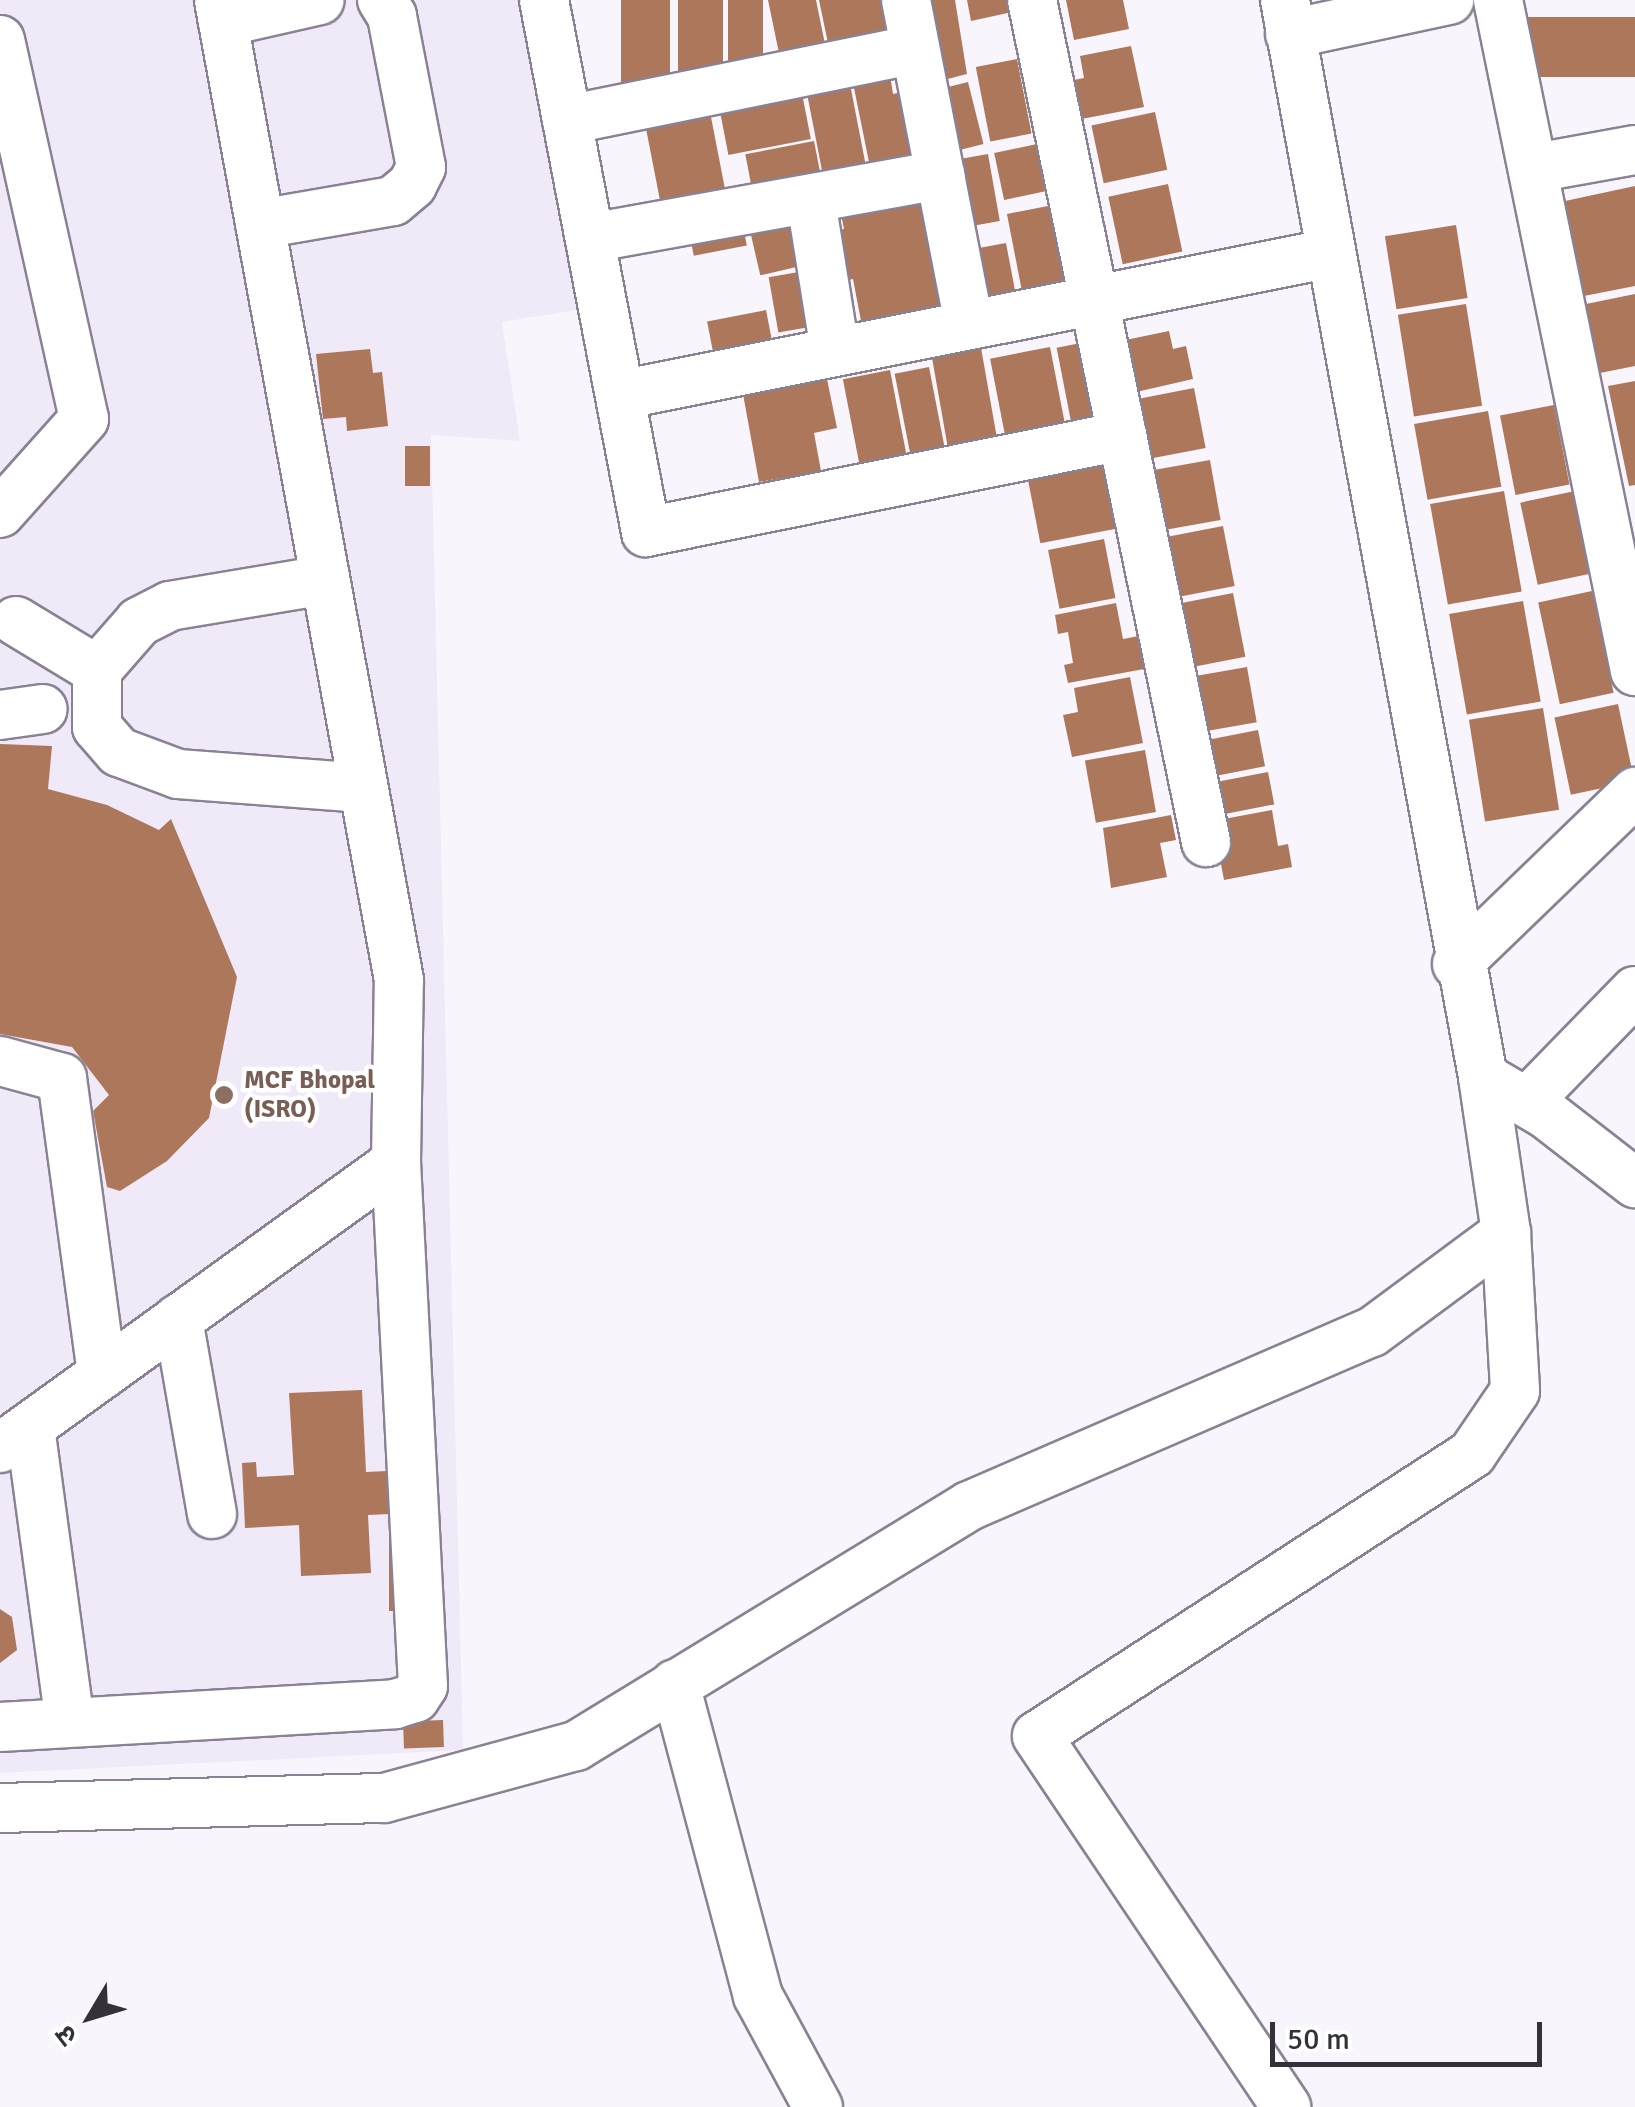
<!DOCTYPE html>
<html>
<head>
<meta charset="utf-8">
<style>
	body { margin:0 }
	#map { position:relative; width:1635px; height:2107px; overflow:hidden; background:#f9f5fd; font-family:Signika,"Noto Sans Devanagari",sans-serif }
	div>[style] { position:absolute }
	.built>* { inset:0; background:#f0e9f8 }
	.building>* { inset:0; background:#ad775b; transform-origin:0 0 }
	.roads { filter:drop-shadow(2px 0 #8a8293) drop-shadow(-2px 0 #8a8293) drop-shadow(0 2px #8a8293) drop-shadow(0 -2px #8a8293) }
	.minor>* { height:48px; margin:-24px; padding:0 24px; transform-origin:24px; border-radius:24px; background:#fff }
	.dots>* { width:28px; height:28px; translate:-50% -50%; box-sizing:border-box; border:5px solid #fff; border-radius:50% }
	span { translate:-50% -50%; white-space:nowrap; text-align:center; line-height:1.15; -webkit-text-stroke:9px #fff; paint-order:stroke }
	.education-label { font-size:25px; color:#785e54; font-weight:700 }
	.left { translate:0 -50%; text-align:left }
	.north { position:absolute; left:40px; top:1967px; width:100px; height:100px; -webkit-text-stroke:8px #fff; paint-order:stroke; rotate:232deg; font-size:28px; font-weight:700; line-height:40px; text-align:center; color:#343138 }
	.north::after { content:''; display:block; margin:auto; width:35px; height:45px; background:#343138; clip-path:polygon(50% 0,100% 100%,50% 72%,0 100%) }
	.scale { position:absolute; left:1270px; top:2022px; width:272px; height:45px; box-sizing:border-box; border:5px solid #343138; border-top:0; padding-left:12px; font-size:30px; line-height:35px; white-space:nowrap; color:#343138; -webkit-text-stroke:8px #fff; paint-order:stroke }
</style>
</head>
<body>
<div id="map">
	<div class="built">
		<div style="clip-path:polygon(0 0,518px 0,577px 310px,502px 322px,520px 441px,431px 435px,463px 1750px,0 1773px)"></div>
	</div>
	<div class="building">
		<div style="left:621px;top:0;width:49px;height:96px"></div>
		<div style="left:678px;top:0;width:45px;height:85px"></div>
		<div style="left:728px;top:0;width:35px;height:70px"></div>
		<div style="clip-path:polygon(768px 0,816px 0,826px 49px,780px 58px)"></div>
		<div style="clip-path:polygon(819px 0,893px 0,903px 44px,829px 48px)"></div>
		<div style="clip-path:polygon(914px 0,955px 0,967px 74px,932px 83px)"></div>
		<div style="clip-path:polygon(967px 0,1020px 0,1022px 10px,971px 21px)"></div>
		<div style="clip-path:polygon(1066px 0,1123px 0,1129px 29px,1074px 40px)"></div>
		<div style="left:1635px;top:17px;width:60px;height:113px;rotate:90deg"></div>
		<div style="clip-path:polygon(1131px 46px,1144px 107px,1066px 122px,1058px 83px,1084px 78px,1080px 56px)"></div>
		<div style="left:1017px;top:59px;width:76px;height:42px;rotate:79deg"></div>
		<div style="clip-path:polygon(890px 75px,893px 94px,918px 88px,934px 170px,873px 182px,853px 83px)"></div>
		<div style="left:968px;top:82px;width:64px;height:39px;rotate:76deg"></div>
		<div style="left:800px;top:83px;width:57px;height:84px;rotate:79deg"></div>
		<div style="left:850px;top:84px;width:84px;height:44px;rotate:79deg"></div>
		<div style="left:1155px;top:112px;width:59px;height:65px;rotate:78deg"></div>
		<div style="left:711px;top:117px;width:81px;height:66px;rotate:79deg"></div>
		<div style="left:814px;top:141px;width:51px;height:70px;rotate:79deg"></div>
		<div style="left:1046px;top:142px;width:48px;height:53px;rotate:78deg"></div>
		<div style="left:988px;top:154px;width:68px;height:40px;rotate:80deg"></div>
		<div style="left:1168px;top:184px;width:69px;height:61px;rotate:78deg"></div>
		<div style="clip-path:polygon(1635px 186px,1635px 286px,1584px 296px,1565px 201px)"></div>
		<div style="clip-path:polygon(936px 187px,958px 303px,861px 321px,853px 279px,829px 284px,819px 233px,844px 229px,839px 204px)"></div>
		<div style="left:1058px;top:204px;width:79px;height:52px;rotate:79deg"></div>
		<div style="left:803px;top:207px;width:57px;height:57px;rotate:77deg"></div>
		<div style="left:742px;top:221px;width:25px;height:54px;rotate:79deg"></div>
		<div style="left:1456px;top:225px;width:74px;height:72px;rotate:81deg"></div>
		<div style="clip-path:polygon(1006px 243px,1017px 301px,972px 309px,968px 250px)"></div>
		<div style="left:810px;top:270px;width:56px;height:42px;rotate:80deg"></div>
		<div style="clip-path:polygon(1635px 294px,1635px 366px,1600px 373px,1586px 304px)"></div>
		<div style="left:1466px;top:304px;width:103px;height:69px;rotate:81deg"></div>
		<div style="left:766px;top:310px;width:37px;height:60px;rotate:79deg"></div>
		<div style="clip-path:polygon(1169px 331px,1173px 349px,1186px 346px,1193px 379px,1123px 395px,1111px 343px)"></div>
		<div style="left:1091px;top:341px;width:84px;height:35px;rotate:79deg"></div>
		<div style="left:980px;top:342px;width:110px;height:50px;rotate:80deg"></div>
		<div style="left:1050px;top:347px;width:86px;height:61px;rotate:79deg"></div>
		<div style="clip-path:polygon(370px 349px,373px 373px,382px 372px,388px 426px,347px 431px,346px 417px,323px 419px,316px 354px)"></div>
		<div style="left:929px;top:367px;width:102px;height:35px;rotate:79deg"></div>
		<div style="left:890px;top:370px;width:101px;height:48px;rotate:79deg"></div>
		<div style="clip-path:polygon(827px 379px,837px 428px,814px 433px,821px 471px,759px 482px,743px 394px)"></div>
		<div style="clip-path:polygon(1635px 381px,1635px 485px,1629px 486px,1608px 386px)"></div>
		<div style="left:1194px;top:388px;width:61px;height:72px;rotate:79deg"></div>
		<div style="left:1554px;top:405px;width:81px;height:55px;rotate:79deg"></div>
		<div style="left:1488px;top:411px;width:77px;height:75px;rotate:80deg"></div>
		<div style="left:405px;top:446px;width:25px;height:40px"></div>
		<div style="left:1102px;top:457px;width:73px;height:77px;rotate:79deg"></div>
		<div style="left:1210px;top:460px;width:61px;height:70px;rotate:80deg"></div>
		<div style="left:1504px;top:491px;width:102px;height:75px;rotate:80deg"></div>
		<div style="left:1575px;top:491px;width:84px;height:56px;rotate:78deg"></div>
		<div style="left:1223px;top:526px;width:61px;height:67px;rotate:79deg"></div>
		<div style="left:1104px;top:539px;width:60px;height:57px;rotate:79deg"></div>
		<div style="left:1592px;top:591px;width:104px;height:55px;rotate:78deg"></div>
		<div style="left:1233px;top:593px;width:65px;height:59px;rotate:79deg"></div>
		<div style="left:1523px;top:601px;width:102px;height:75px;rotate:80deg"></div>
		<div style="clip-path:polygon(1116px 603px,1123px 639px,1149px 634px,1155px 667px,1068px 683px,1064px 665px,1073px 663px,1068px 632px,1058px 634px,1055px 615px)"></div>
		<div style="left:1247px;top:667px;width:56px;height:61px;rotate:80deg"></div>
		<div style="clip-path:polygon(1130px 677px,1143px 743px,1072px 757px,1063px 715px,1078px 712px,1074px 688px)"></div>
		<div style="left:1618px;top:704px;width:79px;height:65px;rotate:78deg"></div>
		<div style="left:1543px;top:708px;width:103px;height:75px;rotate:81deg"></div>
		<div style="left:1258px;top:730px;width:37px;height:61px;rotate:79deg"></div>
		<div style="clip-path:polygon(0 744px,52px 746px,48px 789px,107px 805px,159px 830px,171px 819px,237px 977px,209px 1118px,167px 1161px,120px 1191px,107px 1187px,93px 1111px,109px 1095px,72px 1047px,0 1034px)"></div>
		<div style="left:1145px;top:750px;width:63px;height:61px;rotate:80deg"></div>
		<div style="left:1268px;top:772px;width:33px;height:66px;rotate:79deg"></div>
		<div style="clip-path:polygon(1272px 810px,1278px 846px,1288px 844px,1292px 867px,1224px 880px,1213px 821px)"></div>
		<div style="clip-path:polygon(1171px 815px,1176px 840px,1160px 843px,1167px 877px,1111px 888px,1103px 828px)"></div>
		<div style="clip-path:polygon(362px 1390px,366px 1472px,387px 1471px,390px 1514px,368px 1515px,371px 1573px,301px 1576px,299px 1525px,245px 1528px,242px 1463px,256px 1462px,257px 1477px,294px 1475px,289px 1393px)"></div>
		<div style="left:389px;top:1535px;width:22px;height:76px"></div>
		<div style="clip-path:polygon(0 1609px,12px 1617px,17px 1650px,0 1663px)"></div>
		<div style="left:443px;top:1720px;width:27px;height:40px;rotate:88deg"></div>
	</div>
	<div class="roads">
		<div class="minor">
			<div style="left:544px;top:0;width:542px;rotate:79.15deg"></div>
			<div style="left:646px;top:532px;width:486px;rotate:-11.4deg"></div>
			<div style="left:906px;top:0;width:331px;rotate:79deg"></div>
			<div style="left:1032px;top:0;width:860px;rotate:78.32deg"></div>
			<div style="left:1285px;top:0;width:1095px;rotate:79.58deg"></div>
			<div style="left:1483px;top:1077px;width:158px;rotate:81.6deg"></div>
			<div style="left:1506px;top:1233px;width:158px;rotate:86.7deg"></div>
			<div style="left:1515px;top:1391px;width:76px;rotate:124.3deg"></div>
			<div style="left:1472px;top:1454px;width:518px;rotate:147.05deg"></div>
			<div style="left:1037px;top:1736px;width:447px;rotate:56.1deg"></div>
			<div style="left:1498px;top:0;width:685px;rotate:78.46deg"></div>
			<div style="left:223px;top:22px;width:99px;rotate:-12.8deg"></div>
			<div style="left:1290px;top:34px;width:163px;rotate:-12.1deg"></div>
			<div style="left:0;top:40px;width:388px;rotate:77.5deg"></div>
			<div style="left:84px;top:419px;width:126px;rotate:131.8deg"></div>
			<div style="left:567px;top:120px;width:355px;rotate:-11.5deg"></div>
			<div style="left:1535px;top:168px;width:102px;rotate:-10.2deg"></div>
			<div style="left:811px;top:201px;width:152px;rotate:80.9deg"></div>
			<div style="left:260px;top:224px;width:135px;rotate:-9.8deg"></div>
			<div style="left:393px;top:201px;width:25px;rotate:-40deg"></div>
			<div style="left:412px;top:185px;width:20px;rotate:-63deg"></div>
			<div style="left:421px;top:167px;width:154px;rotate:-100.9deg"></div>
			<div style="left:392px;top:16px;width:19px;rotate:-122deg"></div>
			<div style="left:590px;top:238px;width:356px;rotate:-10.2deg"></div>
			<div style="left:620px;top:395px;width:725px;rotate:-11.29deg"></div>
			<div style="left:325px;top:580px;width:157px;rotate:170.5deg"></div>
			<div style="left:170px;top:606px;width:35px;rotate:153deg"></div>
			<div style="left:139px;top:622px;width:64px;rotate:131.2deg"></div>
			<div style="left:97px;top:670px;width:57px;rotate:90deg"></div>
			<div style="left:97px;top:727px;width:33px;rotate:49deg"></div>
			<div style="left:119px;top:752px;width:63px;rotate:20.4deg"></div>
			<div style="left:178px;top:774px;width:186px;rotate:4.3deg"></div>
			<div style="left:16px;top:621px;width:95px;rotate:31.2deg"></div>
			<div style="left:0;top:715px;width:43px;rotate:-7.9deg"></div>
			<div style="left:1457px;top:964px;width:248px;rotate:-44deg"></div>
			<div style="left:0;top:1061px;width:64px;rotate:15.3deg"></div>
			<div style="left:62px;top:1078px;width:299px;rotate:82.3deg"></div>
			<div style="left:1483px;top:1077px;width:73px;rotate:30.4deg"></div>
			<div style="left:1546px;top:1114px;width:113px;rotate:37.8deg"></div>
			<div style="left:1527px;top:1102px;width:155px;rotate:-45.8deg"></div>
			<div style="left:178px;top:1319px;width:198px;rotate:80.1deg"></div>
			<div style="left:30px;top:1427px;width:297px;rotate:82.3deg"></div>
			<div style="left:0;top:1448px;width:488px;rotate:-35.8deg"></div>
			<div style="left:675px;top:1684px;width:323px;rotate:75.1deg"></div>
			<div style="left:758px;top:1996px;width:126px;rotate:61.6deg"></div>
			<div style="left:0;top:1727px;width:396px;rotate:-3.3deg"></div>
			<div style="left:395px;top:1704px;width:21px;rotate:-17deg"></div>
			<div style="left:415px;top:1698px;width:14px;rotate:-56deg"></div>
			<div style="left:423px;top:1686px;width:525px;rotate:-92.95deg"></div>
			<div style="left:396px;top:1162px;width:182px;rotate:-89.1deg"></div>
			<div style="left:399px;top:980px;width:996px;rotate:-100.41deg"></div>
			<div style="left:0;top:1808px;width:384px;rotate:-1.5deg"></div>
			<div style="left:384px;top:1798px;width:199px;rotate:-15.2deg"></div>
			<div style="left:576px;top:1746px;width:460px;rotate:-31.4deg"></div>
			<div style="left:969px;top:1506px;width:439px;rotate:-23.4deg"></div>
			<div style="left:1372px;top:1332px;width:167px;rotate:-36.5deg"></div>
		</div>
	</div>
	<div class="dots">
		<div style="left:224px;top:1095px;background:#8d6e63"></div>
	</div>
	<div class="education-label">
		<span class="left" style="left:244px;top:1095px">MCF Bhopal<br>(ISRO)</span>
	</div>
	<div class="north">उ</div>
	<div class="scale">50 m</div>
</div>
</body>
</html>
